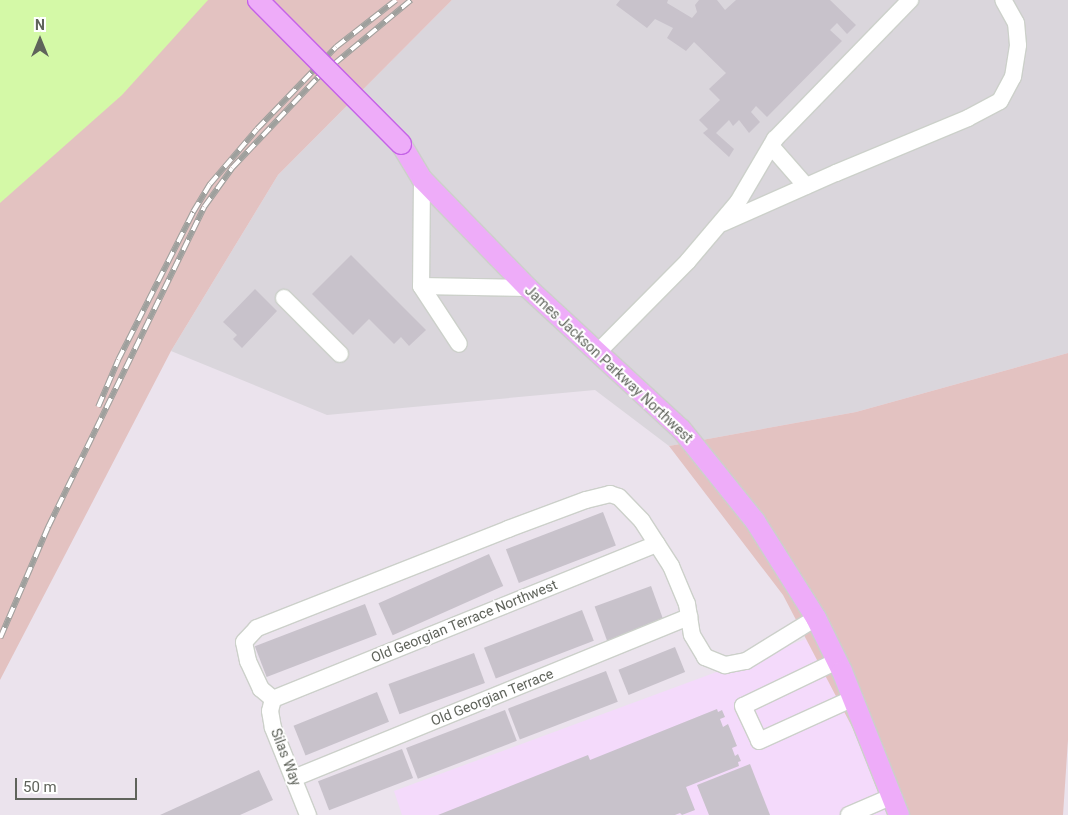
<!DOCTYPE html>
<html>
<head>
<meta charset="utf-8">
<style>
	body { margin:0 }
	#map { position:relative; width:1068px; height:815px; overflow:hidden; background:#ebe3ed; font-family:Roboto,sans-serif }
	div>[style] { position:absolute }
	.commercial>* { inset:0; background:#f4dafb }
	.industrial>* { inset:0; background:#dad6dc }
	.green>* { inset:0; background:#e3c2c1 }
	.water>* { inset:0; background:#d4f9a7 }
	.building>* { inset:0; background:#c8c2cb; transform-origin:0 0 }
	.roads { filter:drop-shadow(1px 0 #ccd0ca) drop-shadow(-1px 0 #ccd0ca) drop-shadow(0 1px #ccd0ca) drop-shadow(0 -1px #ccd0ca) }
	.minor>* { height:16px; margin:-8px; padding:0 8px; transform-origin:8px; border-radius:8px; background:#fff }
	.major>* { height:20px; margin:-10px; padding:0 10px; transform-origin:10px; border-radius:10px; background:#eeacf9 }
	.rail>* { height:5.5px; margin-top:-2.75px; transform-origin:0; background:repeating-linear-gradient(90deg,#fff 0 11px,#9ea09d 0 22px); box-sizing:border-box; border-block:1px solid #9ea09d }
	.bridges { filter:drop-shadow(1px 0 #c462e7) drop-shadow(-1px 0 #c462e7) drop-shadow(0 1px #c462e7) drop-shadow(0 -1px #c462e7) }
	.major-bridge>* { height:20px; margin:-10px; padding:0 10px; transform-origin:10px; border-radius:10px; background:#eeacf9 }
	span { translate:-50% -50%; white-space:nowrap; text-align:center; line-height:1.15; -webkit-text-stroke:4px #fff; paint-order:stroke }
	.street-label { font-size:14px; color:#5f635b }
	.north { position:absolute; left:15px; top:15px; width:50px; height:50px; -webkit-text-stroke:4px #fff; paint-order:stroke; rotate:0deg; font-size:14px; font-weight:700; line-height:20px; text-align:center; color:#5f635b }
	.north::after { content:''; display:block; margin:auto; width:18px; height:22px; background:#5f635b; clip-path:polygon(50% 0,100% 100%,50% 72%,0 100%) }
	.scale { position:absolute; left:15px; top:778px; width:122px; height:22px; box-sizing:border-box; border:2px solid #5f635b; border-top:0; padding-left:6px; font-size:15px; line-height:18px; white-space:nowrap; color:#5f635b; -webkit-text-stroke:4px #fff; paint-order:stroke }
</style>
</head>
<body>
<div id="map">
	<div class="commercial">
		<div style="clip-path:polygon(806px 639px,893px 805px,896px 815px,402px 815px,394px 791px)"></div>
	</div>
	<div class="industrial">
		<div style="clip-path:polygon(452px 0,1068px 0,1068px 353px,856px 412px,669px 446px,595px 390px,327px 415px,171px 351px,278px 175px)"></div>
	</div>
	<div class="green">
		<div style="clip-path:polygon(206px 0,452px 0,278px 175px,171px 351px,0 680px,0 179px)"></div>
		<div style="clip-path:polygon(1068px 353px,1068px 740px,1063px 815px,896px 815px,893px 805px,783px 595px,669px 446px,856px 412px)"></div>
	</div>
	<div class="water">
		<div style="clip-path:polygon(0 0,208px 0,122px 95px,0 203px)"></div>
	</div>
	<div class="building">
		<div style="clip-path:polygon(620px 0,668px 0,667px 3px,692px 18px,697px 12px,695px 5px,699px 0,717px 0,725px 10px,736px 0,830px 0,856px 25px,847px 34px,837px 23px,830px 30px,842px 41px,767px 117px,756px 106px,751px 112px,760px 122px,749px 133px,739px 120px,733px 126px,729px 120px,716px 133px,734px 149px,729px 157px,703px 133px,708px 129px,699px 120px,720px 100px,709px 89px,726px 73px,694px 42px,686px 51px,667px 38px,673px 28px,655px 19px,647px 28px,616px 5px)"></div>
		<div style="clip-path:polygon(351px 255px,426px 330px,409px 346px,401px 337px,394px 344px,369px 319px,353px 335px,312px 294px)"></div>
		<div style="clip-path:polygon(255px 289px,277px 311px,242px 348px,233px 339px,237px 335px,223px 322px)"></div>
		<div style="left:603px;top:512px;width:36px;height:104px;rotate:69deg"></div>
		<div style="left:489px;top:554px;width:35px;height:121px;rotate:66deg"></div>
		<div style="left:651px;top:586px;width:37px;height:60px;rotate:70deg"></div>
		<div style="left:365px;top:604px;width:33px;height:118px;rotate:69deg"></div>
		<div style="left:582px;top:610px;width:33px;height:105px;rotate:69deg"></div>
		<div style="left:675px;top:647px;width:27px;height:61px;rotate:68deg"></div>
		<div style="left:474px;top:653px;width:32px;height:91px;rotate:70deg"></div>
		<div style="left:606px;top:671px;width:33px;height:105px;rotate:69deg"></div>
		<div style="left:377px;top:692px;width:32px;height:90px;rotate:68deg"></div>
		<div style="clip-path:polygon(717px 709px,718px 712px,722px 710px,725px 717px,720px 719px,723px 727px,728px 724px,737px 746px,732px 748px,735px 756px,738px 754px,741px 761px,738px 762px,739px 766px,686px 787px,695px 810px,682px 815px,680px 813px,675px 815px,438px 815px,588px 755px,590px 760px)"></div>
		<div style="left:505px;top:710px;width:33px;height:106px;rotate:69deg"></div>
		<div style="left:402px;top:749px;width:31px;height:90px;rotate:69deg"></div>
		<div style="clip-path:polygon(750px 764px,770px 815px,709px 815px,697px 785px)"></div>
		<div style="clip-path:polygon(259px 770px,273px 800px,240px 815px,160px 815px)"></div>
	</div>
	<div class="roads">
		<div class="minor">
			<div style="left:771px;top:146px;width:53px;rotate:48.8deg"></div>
			<div style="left:422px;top:179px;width:107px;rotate:90.5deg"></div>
			<div style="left:421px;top:286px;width:69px;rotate:56.8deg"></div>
			<div style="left:723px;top:223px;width:124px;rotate:-23.9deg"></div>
			<div style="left:836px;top:173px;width:143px;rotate:-22.6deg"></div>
			<div style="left:968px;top:118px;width:36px;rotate:-28deg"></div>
			<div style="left:1000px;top:101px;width:27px;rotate:-62deg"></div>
			<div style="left:1013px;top:77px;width:32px;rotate:-81deg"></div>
			<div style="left:1018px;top:45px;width:22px;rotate:-95deg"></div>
			<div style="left:1016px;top:23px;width:26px;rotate:-119deg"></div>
			<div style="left:421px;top:286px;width:107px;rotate:1.1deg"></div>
			<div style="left:284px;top:298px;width:79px;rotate:45deg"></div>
			<div style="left:598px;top:352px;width:128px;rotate:-45.3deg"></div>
			<div style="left:688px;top:261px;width:77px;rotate:-49.7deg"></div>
			<div style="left:738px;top:202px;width:73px;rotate:-59.6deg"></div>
			<div style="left:775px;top:139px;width:194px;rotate:-45.8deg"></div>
			<div style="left:837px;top:661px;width:104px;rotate:154.4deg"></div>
			<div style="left:743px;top:706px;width:38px;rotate:65deg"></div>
			<div style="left:759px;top:741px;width:104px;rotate:-24.4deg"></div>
			<div style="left:273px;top:699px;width:16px;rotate:-140deg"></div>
			<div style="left:261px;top:689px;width:31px;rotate:-115deg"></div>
			<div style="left:248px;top:661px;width:19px;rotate:-102deg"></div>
			<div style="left:244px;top:642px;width:19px;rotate:-47deg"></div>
			<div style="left:257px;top:628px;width:270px;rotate:-21.5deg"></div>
			<div style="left:508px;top:529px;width:83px;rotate:-20.4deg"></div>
			<div style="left:586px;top:500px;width:25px;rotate:-14deg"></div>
			<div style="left:610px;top:494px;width:9px;rotate:18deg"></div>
			<div style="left:619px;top:497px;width:33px;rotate:46deg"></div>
			<div style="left:642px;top:521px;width:54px;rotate:57.2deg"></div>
			<div style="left:671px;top:566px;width:41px;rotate:67.2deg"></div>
			<div style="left:687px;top:604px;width:31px;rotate:81deg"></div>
			<div style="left:692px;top:635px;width:26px;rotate:59deg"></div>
			<div style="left:705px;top:657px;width:22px;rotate:22deg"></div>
			<div style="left:725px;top:665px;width:21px;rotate:-11deg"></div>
			<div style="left:746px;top:661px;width:82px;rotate:-31.6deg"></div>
			<div style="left:273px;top:699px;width:414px;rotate:-22deg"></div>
			<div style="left:273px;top:699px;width:12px;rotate:104deg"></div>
			<div style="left:270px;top:711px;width:17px;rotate:80deg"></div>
			<div style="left:273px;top:728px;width:94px;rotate:68.1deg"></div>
			<div style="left:294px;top:778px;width:427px;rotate:-22.2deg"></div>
			<div style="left:849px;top:815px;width:48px;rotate:-23.4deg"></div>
		</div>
		<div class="major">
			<div style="left:401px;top:144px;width:41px;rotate:59deg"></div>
			<div style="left:422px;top:179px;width:152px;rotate:45.8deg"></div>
			<div style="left:528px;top:288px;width:208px;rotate:42.7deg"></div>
			<div style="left:681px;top:429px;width:118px;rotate:51.2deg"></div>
			<div style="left:755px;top:521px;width:115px;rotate:57.8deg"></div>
			<div style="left:816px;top:618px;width:59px;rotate:63.9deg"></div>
			<div style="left:842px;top:671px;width:155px;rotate:68.4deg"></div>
		</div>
	</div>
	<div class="rail">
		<div style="left:98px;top:407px;width:51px;rotate:-66.9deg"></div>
		<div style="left:118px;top:360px;width:166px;rotate:-63.1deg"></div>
		<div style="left:193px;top:212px;width:33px;rotate:-59deg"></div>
		<div style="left:210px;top:184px;width:72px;rotate:-49.5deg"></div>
		<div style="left:257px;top:129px;width:114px;rotate:-46.1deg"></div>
		<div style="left:336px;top:47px;width:76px;rotate:-38.1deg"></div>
		<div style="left:0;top:638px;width:121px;rotate:-66.6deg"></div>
		<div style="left:48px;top:527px;width:356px;rotate:-64deg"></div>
		<div style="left:204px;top:207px;width:48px;rotate:-54.3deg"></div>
		<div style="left:232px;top:168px;width:124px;rotate:-46.6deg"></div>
		<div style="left:317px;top:78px;width:122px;rotate:-39.7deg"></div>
	</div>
	<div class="bridges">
		<div class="major-bridge">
			<div style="left:258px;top:0;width:203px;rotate:45.2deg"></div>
		</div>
	</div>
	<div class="street-label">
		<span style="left:609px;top:364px;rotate:43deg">James Jackson Parkway Northwest</span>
		<span style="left:464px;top:621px;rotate:-22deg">Old Georgian Terrace Northwest</span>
		<span style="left:492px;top:697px;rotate:-22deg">Old Georgian Terrace</span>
		<span style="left:286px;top:757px;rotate:69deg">Silas Way</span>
	</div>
	<div class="north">N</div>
	<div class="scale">50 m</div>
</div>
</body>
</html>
